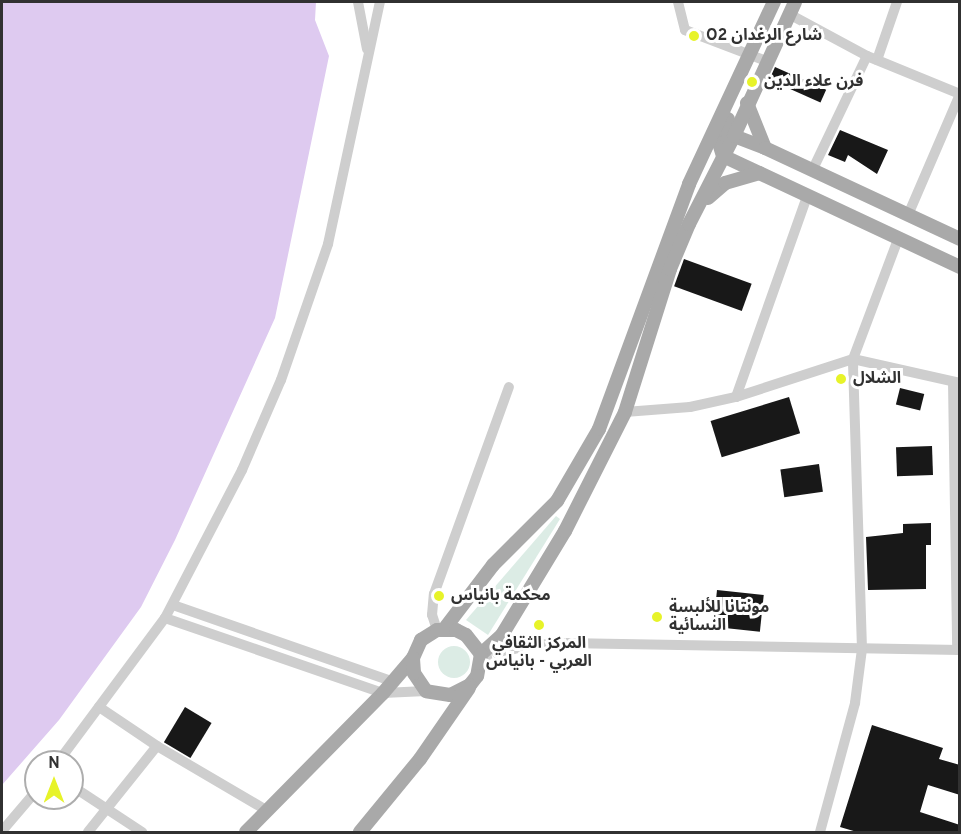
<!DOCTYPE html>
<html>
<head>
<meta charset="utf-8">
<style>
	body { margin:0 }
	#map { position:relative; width:961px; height:834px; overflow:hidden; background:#fff; font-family:Overpass,"Noto Sans Arabic",sans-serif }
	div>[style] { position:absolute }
	.green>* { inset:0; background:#dcece5 }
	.round { border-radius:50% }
	.water>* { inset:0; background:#decaf0 }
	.building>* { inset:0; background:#181818; transform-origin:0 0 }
	.minor>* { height:10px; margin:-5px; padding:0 5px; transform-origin:5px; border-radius:5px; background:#cecece }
	.major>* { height:14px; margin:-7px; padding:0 7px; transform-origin:7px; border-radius:7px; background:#a9a9a9 }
	.dots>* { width:16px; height:16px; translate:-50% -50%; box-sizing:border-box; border:3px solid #fff; border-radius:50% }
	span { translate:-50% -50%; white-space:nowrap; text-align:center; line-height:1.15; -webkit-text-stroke:6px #fff; paint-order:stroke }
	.poi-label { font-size:16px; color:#313131; font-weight:700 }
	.left { translate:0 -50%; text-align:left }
	.frame { position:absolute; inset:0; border:3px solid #313131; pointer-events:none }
	.north { position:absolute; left:24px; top:750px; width:60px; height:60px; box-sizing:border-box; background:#fff; border:2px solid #adadad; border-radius:50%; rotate:0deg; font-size:16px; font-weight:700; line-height:24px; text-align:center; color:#313131 }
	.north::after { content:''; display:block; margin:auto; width:21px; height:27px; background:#e7f329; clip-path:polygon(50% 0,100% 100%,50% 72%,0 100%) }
</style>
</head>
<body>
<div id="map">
	<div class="green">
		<div style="clip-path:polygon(556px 516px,560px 519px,488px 635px,466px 620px)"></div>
		<div class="round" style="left:438px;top:646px;width:32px;height:32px"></div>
	</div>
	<div class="water">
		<div style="clip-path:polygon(2px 2px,316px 2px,315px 20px,329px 56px,275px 318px,175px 540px,141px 607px,59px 720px,2px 785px)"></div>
	</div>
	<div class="building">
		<div style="left:775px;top:67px;width:56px;height:14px;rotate:24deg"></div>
		<div style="clip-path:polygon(840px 130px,888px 150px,877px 174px,848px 155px,845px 162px,828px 155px)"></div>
		<div style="left:684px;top:259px;width:72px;height:29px;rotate:20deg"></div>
		<div style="left:900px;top:388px;width:25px;height:17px;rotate:14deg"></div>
		<div style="left:789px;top:397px;width:38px;height:82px;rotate:73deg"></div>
		<div style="left:932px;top:446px;width:29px;height:36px;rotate:88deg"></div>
		<div style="left:819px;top:464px;width:28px;height:39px;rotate:82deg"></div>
		<div style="clip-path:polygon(931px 523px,931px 545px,926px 545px,926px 589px,868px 590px,866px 537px,903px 533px,903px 524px)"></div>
		<div style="left:717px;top:590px;width:47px;height:37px;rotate:6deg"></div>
		<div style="left:185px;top:707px;width:31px;height:41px;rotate:31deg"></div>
		<div style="clip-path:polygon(872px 725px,943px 748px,939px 759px,960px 765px,960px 795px,928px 785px,920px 812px,960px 825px,960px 832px,857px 832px,840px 827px)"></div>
	</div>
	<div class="minor">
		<div style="left:358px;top:2px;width:48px;rotate:79.2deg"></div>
		<div style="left:678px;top:2px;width:29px;rotate:76deg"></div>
		<div style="left:685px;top:30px;width:87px;rotate:20.9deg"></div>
		<div style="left:789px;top:14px;width:89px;rotate:28.3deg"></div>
		<div style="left:867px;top:56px;width:100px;rotate:22.2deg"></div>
		<div style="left:877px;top:60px;width:61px;rotate:-71deg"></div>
		<div style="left:813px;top:169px;width:125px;rotate:-64.5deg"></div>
		<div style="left:908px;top:215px;width:132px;rotate:-66.7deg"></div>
		<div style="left:953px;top:382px;width:268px;rotate:89.1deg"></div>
		<div style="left:736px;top:397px;width:213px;rotate:-70.5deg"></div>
		<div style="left:625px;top:412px;width:65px;rotate:-4.4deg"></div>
		<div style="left:690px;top:407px;width:47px;rotate:-12.3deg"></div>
		<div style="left:736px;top:397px;width:123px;rotate:-18deg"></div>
		<div style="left:853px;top:359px;width:110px;rotate:12.6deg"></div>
		<div style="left:173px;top:605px;width:231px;rotate:19.2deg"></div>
		<div style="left:165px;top:618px;width:231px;rotate:19deg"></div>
		<div style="left:383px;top:693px;width:43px;rotate:-2.7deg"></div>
		<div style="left:437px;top:630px;width:16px;rotate:-108deg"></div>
		<div style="left:432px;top:615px;width:21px;rotate:-85deg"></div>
		<div style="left:434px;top:594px;width:220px;rotate:-70.1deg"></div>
		<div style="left:480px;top:665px;width:26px;rotate:-31deg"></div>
		<div style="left:502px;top:652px;width:30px;rotate:-14deg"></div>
		<div style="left:531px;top:645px;width:34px;rotate:-3deg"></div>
		<div style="left:565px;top:643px;width:395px;rotate:1deg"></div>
		<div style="left:157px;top:746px;width:129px;rotate:30.4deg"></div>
		<div style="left:58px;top:762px;width:179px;rotate:-53.4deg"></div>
		<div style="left:165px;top:618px;width:167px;rotate:-62.5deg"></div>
		<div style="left:242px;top:470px;width:98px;rotate:-66.6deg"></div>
		<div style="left:281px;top:380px;width:144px;rotate:-70.9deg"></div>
		<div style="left:328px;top:244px;width:248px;rotate:-77.9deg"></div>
		<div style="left:72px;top:786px;width:84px;rotate:33.3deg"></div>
		<div style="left:2px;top:831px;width:52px;rotate:-49.6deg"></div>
		<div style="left:88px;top:832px;width:110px;rotate:-51.3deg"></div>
		<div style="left:157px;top:746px;width:70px;rotate:-146.1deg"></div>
		<div style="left:820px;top:832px;width:134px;rotate:-74.8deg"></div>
		<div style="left:855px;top:703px;width:54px;rotate:-82.6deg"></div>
		<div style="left:862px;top:649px;width:290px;rotate:-91.8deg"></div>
		<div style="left:853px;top:359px;width:128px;rotate:-69.4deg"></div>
	</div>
	<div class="major">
		<div style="left:747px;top:103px;width:48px;rotate:68.2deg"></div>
		<div style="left:728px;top:119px;width:26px;rotate:111deg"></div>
		<div style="left:719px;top:143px;width:14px;rotate:73deg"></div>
		<div style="left:723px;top:156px;width:262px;rotate:25.1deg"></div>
		<div style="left:727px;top:140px;width:8px;rotate:-30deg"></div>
		<div style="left:734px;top:136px;width:33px;rotate:21deg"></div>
		<div style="left:765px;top:148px;width:215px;rotate:25deg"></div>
		<div style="left:708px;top:198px;width:23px;rotate:-41deg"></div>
		<div style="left:725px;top:183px;width:36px;rotate:-16deg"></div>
		<div style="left:445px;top:628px;width:79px;rotate:-52.7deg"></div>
		<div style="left:493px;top:565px;width:91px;rotate:-45deg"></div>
		<div style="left:557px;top:501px;width:83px;rotate:-59.7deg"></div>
		<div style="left:599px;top:429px;width:261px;rotate:-69.8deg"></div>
		<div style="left:689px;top:184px;width:201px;rotate:-65deg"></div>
		<div style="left:481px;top:654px;width:28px;rotate:-42deg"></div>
		<div style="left:502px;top:635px;width:122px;rotate:-58.8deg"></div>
		<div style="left:565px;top:531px;width:133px;rotate:-63.2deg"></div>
		<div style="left:625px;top:412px;width:150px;rotate:-72.5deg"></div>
		<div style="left:670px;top:269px;width:49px;rotate:-67.1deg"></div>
		<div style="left:689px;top:224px;width:99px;rotate:-62.9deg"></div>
		<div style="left:734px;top:136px;width:147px;rotate:-65.5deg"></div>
		<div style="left:246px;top:832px;width:195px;rotate:-45.4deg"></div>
		<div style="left:383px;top:693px;width:46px;rotate:-49.4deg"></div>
		<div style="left:413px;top:658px;width:20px;rotate:-66deg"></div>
		<div style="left:421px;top:640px;width:19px;rotate:-32deg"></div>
		<div style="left:437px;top:630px;width:19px"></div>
		<div style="left:456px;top:630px;width:11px;rotate:27deg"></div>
		<div style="left:466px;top:635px;width:24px;rotate:52deg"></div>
		<div style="left:481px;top:654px;width:22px;rotate:100deg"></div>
		<div style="left:477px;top:676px;width:11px;rotate:128deg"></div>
		<div style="left:470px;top:685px;width:22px;rotate:153deg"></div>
		<div style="left:450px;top:695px;width:24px;rotate:-171deg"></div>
		<div style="left:426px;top:691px;width:22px;rotate:-124deg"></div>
		<div style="left:414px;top:673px;width:15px;rotate:-94deg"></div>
		<div style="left:360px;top:832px;width:94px;rotate:-50.6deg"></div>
		<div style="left:420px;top:759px;width:86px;rotate:-55.4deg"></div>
	</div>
	<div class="dots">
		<div style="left:694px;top:36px;background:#e7f329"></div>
		<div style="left:752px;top:82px;background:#e7f329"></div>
		<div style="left:841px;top:379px;background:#e7f329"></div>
		<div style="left:439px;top:596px;background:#e7f329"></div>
		<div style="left:657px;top:617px;background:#e7f329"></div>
		<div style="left:539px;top:625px;background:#e7f329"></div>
	</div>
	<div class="poi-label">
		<span class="left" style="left:706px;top:36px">O2 شارع الرغدان</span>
		<span class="left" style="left:764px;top:82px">فرن علاء الدين</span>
		<span class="left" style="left:853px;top:379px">الشلال</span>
		<span class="left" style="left:451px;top:596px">محكمة بانياس</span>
		<span class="left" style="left:669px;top:617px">مونتانا للألبسة<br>النسائية</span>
		<span style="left:539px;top:653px">المركز الثقافي<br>العربي - بانياس</span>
	</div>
	<div class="frame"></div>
	<div class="north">N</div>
</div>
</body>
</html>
